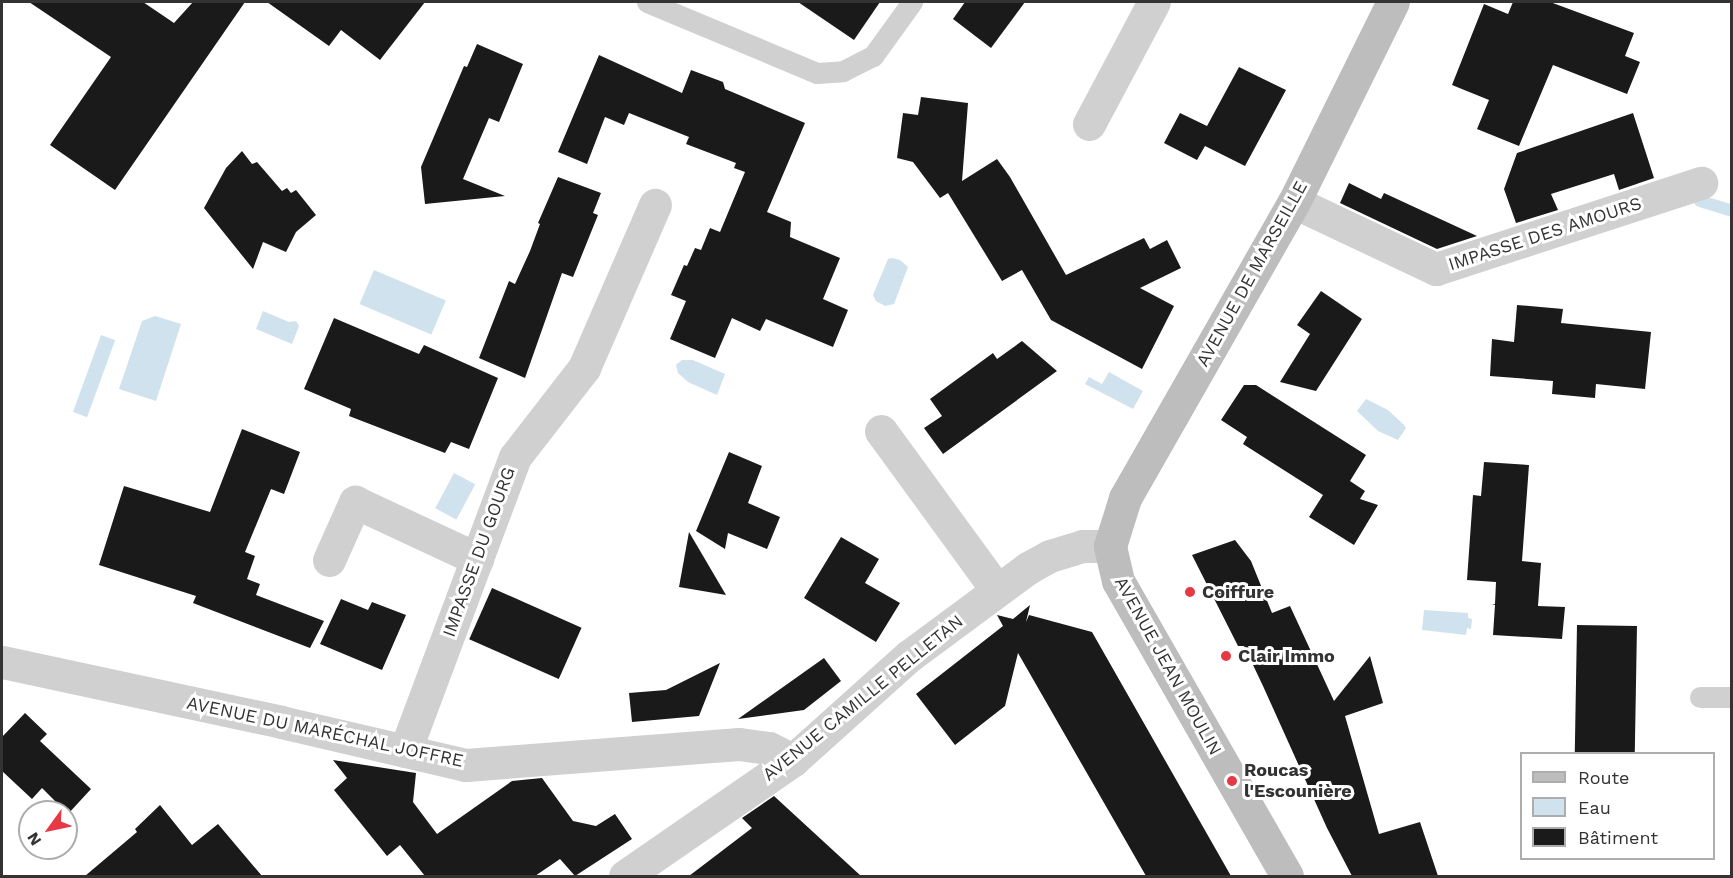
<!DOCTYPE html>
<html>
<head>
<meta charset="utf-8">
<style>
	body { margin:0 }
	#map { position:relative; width:1733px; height:878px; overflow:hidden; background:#fff; font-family:"Work Sans",sans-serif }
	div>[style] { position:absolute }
	.water>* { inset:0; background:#cfe2ee; transform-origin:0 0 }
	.stream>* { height:12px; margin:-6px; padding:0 6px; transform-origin:6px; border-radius:6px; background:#cfe2ee }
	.building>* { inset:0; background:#1a1a1a; transform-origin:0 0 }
	.lane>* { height:21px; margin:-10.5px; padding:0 10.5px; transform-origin:10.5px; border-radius:10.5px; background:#d0d0d0 }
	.street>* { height:33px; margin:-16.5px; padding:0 16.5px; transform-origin:16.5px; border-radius:16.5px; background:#d0d0d0 }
	.secondary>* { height:33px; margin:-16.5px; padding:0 16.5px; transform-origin:16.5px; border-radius:16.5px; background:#bdbdbd }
	.dots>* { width:16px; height:16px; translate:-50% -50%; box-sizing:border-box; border:3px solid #fff; border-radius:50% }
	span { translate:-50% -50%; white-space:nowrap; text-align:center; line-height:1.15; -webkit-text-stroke:6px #fff; paint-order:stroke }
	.street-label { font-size:18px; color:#333 }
	.poi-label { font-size:18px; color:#333; font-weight:700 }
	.left { translate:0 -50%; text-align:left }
	.frame { position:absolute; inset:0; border:3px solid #333; pointer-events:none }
	.legend { position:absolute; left:1520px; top:752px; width:195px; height:108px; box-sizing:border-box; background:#fff; border:2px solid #adadad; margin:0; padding:8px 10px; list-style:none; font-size:18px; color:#333 }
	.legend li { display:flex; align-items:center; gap:12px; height:30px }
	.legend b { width:30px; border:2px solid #adadad }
	.north { position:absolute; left:18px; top:800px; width:60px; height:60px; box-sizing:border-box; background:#fff; border:2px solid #adadad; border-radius:50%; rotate:237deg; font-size:16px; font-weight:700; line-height:24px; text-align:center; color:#333 }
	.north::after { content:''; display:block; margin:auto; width:21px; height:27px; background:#e63946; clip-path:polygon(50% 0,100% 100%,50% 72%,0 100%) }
</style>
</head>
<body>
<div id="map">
	<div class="water">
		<div style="clip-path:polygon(892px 258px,900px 260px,908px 267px,894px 304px,885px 306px,876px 301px,873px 295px,888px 259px)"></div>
		<div style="left:374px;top:270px;width:78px;height:37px;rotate:23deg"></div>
		<div style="clip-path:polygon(263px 311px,289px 322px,296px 321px,299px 326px,292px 344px,256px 329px)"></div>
		<div style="clip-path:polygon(155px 316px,181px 324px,156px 401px,119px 389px,142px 321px)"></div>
		<div style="left:101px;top:335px;width:15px;height:82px;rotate:20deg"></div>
		<div style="clip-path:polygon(682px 360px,693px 360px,725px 374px,717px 395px,688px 382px,678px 373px,676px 365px)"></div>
		<div style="clip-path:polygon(1109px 372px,1143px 391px,1133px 409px,1085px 384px,1089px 377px,1102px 384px)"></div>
		<div style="clip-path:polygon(1366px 399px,1388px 410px,1404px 425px,1406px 428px,1398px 440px,1378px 431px,1357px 411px)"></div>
		<div style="left:454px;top:473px;width:24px;height:40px;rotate:28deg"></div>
		<div style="clip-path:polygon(1424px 610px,1468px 613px,1468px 618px,1472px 619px,1471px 629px,1467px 628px,1466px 635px,1422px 630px)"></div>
	</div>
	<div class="stream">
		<div style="left:1700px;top:201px;width:34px;rotate:17deg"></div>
	</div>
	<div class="building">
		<div style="clip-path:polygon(29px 2px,143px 2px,174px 23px,193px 2px,245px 2px,115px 190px,50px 145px,111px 57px)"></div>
		<div style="clip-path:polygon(267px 2px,425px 2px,380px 60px,341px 30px,329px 46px)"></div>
		<div style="clip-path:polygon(798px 2px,880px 2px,854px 40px)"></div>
		<div style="clip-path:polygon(965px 2px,1025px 2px,991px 48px,953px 19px)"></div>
		<div style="clip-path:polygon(1513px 2px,1550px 2px,1634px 33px,1625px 56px,1640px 62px,1627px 94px,1553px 65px,1519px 146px,1477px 129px,1489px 100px,1452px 85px,1484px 4px,1508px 14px)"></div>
		<div style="clip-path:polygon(477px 44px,523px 64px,499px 122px,489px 118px,463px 179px,505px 196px,425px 204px,421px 167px,464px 66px,467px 67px)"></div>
		<div style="clip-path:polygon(599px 55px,682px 93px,691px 70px,723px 82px,725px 89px,805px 123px,767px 212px,791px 222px,790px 237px,840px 258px,823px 299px,848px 310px,833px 347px,766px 319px,760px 331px,732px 318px,715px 358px,670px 339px,686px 301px,671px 295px,684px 265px,687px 266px,695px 248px,701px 250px,710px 228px,720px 232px,745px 172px,734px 168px,736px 163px,686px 144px,689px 137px,629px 113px,624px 125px,605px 117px,587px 164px,558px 152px)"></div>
		<div style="clip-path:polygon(1239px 67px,1286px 90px,1245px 166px,1205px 146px,1197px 160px,1164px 143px,1180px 113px,1207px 126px)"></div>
		<div style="clip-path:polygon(921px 97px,968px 103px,962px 181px,997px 159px,1010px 177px,1066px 275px,1144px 238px,1150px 249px,1167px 240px,1181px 268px,1140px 288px,1174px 306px,1142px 369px,1051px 320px,1022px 270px,1002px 281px,948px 193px,940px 198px,913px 162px,897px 158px,903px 113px,918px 115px)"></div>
		<div style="clip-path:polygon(1633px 113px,1654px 178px,1619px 190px,1614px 174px,1551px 194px,1558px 210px,1516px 223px,1504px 189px,1517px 153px)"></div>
		<div style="clip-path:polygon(242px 151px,252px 164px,257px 162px,282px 191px,287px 188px,291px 193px,296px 190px,316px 215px,296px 232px,286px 252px,263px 242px,253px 269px,204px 208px,226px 168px)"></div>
		<div style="clip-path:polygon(558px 177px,601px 193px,593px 213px,598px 215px,573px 277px,562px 273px,525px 378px,479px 358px,509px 281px,515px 284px,530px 251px,540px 224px,538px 223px)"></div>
		<div style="clip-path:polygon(1349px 183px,1381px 199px,1384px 193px,1477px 236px,1437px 249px,1340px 203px)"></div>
		<div style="clip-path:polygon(1321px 291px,1362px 319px,1316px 391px,1280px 382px,1310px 334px,1297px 325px)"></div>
		<div style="clip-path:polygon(1517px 305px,1563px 309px,1561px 323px,1651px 332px,1645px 389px,1596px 384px,1595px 398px,1552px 394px,1553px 381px,1490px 376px,1492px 339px,1514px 342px)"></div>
		<div style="clip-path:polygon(334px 318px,419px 354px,424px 345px,498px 378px,469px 449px,451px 442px,445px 453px,349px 416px,351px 409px,304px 389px)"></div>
		<div style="clip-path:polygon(1022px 341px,1057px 371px,943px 454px,924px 428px,942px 416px,930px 399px,993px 353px,997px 359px)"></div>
		<div style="clip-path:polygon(1244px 385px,1256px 385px,1366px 455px,1350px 481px,1365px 491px,1360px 499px,1378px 505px,1354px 545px,1309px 517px,1323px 495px,1243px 444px,1247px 437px,1221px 420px)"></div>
		<div style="clip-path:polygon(242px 429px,300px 452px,284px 494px,271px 489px,245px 552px,255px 556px,247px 579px,260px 584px,256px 595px,324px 621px,310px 648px,193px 603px,196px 596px,99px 565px,124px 486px,210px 512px)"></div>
		<div style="clip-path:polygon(729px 452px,762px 466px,748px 503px,780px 517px,767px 549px,728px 533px,725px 549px,696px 531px)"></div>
		<div style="clip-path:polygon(1484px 462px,1529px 465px,1522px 561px,1541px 563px,1538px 606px,1565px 607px,1562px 639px,1493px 635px,1495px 605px,1492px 604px,1495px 604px,1496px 582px,1467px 580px,1473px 495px,1481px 496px)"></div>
		<div style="clip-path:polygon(689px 532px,726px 595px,679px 587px)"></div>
		<div style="clip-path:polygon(841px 537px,879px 559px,865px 583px,900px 603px,876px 642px,804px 598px)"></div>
		<div style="clip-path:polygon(1235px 540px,1251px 561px,1272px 613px,1290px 606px,1334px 701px,1370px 656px,1383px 703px,1345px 716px,1379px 834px,1420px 822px,1438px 876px,1352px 876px,1327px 828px,1263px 686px,1244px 646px,1238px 646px,1192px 555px)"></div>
		<div style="left:492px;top:588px;width:98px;height:56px;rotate:24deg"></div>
		<div style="clip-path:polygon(341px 599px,368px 610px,372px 602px,406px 615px,382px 670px,320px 644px)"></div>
		<div style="clip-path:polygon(1030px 605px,1026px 622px,1029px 615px,1092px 632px,1231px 876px,1146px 876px,1018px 653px,1005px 706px,955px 745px,916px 694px,1003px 626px,997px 615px,1013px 619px)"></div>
		<div style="left:1577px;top:625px;width:60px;height:128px;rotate:1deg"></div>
		<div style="clip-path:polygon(824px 658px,841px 681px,804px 710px,738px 719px)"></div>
		<div style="clip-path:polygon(720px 663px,699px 716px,632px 722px,629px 693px,666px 690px)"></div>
		<div style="clip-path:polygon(25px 713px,47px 734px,40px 741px,91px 789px,68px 814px,42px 788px,32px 799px,2px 771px,2px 737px)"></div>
		<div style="clip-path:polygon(333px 760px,416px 773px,413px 802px,437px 834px,512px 781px,542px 778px,573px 821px,596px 826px,615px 814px,632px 839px,575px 876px,560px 859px,535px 876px,425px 876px,400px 845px,387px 856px,334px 790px,347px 778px)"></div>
		<div style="clip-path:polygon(774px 796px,861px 876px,689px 876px,752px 828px,742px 818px)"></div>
		<div style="clip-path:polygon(160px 805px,192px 845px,218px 824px,262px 876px,85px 876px,137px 832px,135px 829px)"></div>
	</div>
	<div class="lane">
		<div style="left:647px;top:2px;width:184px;rotate:22.7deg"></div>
		<div style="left:817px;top:73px;width:26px;rotate:-4deg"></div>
		<div style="left:843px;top:71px;width:34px;rotate:-27deg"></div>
		<div style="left:873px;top:56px;width:67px;rotate:-54.2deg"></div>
		<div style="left:1700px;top:697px;width:32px"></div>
	</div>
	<div class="street">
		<div style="left:1089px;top:124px;width:138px;rotate:-62deg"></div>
		<div style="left:1294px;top:202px;width:157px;rotate:25.3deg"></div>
		<div style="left:1436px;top:269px;width:279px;rotate:-18deg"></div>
		<div style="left:881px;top:431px;width:197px;rotate:53.9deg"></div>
		<div style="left:329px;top:560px;width:64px;rotate:-65.9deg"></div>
		<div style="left:355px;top:502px;width:135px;rotate:25deg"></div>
		<div style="left:2px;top:662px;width:285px;rotate:12.1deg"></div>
		<div style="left:281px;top:722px;width:190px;rotate:13.1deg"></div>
		<div style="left:466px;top:765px;width:274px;rotate:-4.4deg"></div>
		<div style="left:739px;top:744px;width:30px;rotate:8deg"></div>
		<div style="left:769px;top:748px;width:27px;rotate:27deg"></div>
		<div style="left:405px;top:751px;width:314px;rotate:-69.5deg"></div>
		<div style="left:515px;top:457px;width:113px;rotate:-52.2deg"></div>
		<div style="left:584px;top:368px;width:178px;rotate:-66.5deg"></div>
		<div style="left:625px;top:876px;width:204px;rotate:-34.6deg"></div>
		<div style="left:793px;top:760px;width:156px;rotate:-41.9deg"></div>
		<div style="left:909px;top:656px;width:148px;rotate:-36.5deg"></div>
		<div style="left:1028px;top:568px;width:25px;rotate:-29deg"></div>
		<div style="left:1050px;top:556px;width:34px;rotate:-17deg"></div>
		<div style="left:1083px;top:546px;width:27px"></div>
	</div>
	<div class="secondary">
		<div style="left:1287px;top:876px;width:340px;rotate:-119.8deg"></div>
		<div style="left:1118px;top:581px;width:36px;rotate:-103deg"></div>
		<div style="left:1110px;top:546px;width:50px;rotate:-72.6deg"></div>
		<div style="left:1125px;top:498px;width:341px;rotate:-60.3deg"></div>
		<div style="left:1294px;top:202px;width:223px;rotate:-63.7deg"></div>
	</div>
	<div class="dots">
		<div style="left:1190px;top:592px;background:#e63946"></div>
		<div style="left:1226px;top:656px;background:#e63946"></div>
		<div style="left:1232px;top:781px;background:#e63946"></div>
	</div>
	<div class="street-label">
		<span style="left:1545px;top:234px;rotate:-18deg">IMPASSE DES AMOURS</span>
		<span style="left:1252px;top:274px;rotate:-61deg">AVENUE DE MARSEILLE</span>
		<span style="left:479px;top:552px;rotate:-70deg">IMPASSE DU GOURG</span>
		<span style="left:1168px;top:666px;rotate:61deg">AVENUE JEAN MOULIN</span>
		<span style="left:863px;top:698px;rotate:-39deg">AVENUE CAMILLE PELLETAN</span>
		<span style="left:325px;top:732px;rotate:12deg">AVENUE DU MARÉCHAL JOFFRE</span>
	</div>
	<div class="poi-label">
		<span class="left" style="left:1202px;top:592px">Coiffure</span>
		<span class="left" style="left:1238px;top:656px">Clair Immo</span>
		<span class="left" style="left:1244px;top:781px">Roucas<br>l'Escounière</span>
	</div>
	<div class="frame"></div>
	<ul class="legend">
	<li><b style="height:8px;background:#bdbdbd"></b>Route</li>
	<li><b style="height:16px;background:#cfe2ee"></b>Eau</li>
	<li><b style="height:16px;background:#1a1a1a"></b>Bâtiment</li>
	</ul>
	<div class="north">N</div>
</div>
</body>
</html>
